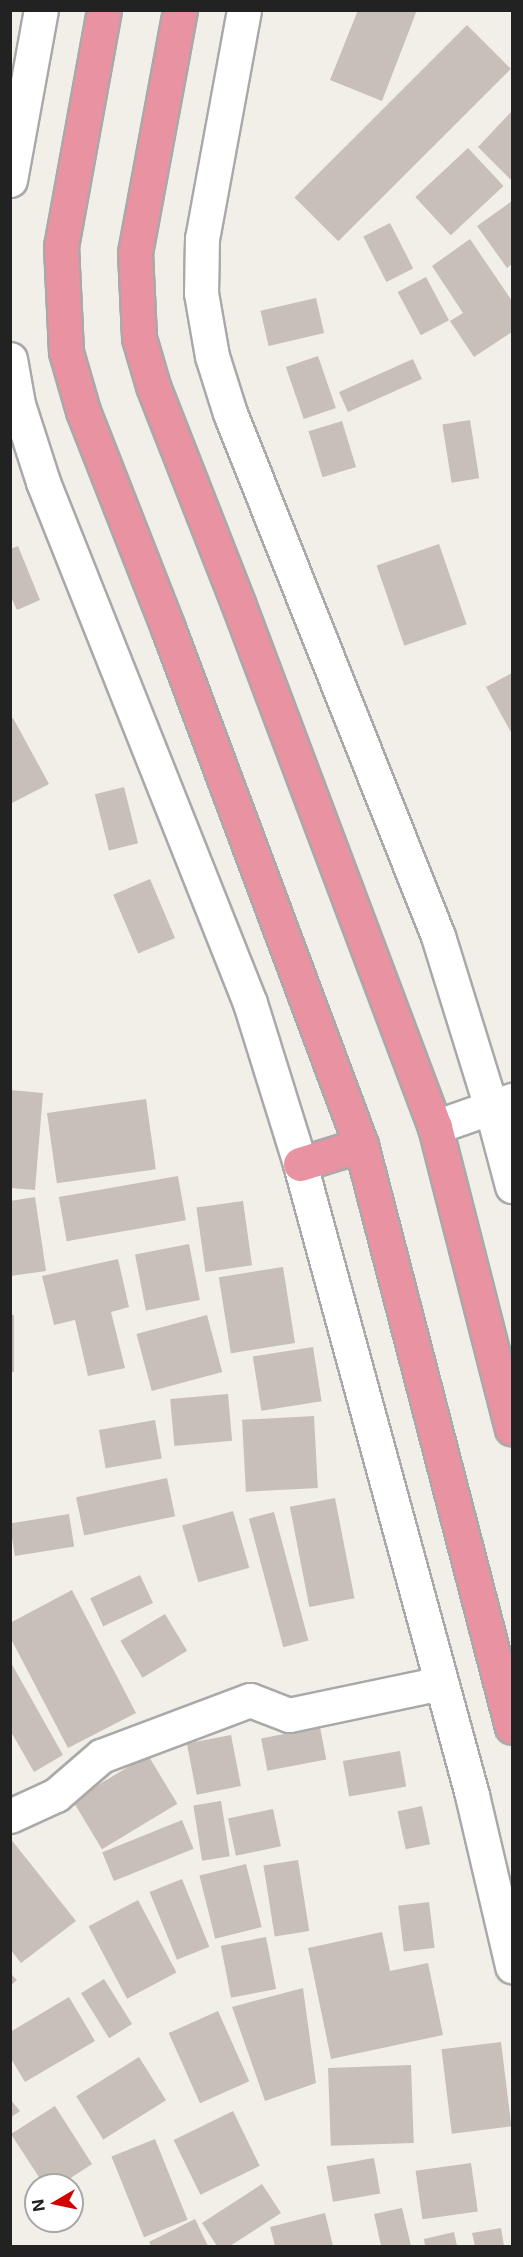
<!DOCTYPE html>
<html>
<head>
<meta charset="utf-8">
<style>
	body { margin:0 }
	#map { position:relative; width:523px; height:2257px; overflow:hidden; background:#f2efe9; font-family:Inter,sans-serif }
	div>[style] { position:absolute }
	.building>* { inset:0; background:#c7bfb8; transform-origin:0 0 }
	.roads { filter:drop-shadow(2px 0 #a9a9a9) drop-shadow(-2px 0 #a9a9a9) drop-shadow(0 2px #a9a9a9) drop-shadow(0 -2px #a9a9a9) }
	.minor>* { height:33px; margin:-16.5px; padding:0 16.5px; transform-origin:16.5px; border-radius:16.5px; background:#fff }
	.highway>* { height:33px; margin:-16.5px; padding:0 16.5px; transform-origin:16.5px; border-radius:16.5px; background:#e892a2 }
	span { translate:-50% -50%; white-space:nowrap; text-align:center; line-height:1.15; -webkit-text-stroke:6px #fff; paint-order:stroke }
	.frame { position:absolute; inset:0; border:12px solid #222; pointer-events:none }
	.north { position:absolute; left:24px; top:2173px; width:60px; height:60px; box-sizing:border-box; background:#fff; border:2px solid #a7a7a7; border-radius:50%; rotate:261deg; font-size:16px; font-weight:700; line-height:24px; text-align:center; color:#222 }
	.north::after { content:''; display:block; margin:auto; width:21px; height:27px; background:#d40000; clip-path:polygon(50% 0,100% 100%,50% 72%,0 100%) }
</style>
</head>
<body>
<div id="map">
	<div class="building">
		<div style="clip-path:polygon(358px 10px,417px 10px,382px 101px,330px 80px)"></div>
		<div style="left:467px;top:25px;width:62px;height:244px;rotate:45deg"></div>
		<div style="clip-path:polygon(512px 111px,512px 181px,478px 147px)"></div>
		<div style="left:468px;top:148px;width:52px;height:72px;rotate:47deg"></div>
		<div style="clip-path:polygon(512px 201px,512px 264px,507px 268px,477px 226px)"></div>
		<div style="left:390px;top:223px;width:51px;height:30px;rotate:63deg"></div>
		<div style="clip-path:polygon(470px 239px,512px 301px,512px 332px,474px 357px,450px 321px,463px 313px,432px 266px)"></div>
		<div style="left:426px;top:277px;width:49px;height:32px;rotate:62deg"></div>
		<div style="left:316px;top:298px;width:36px;height:57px;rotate:77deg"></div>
		<div style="left:318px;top:356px;width:55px;height:34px;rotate:71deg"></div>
		<div style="left:413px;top:359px;width:22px;height:81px;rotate:66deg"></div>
		<div style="left:470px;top:420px;width:59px;height:28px;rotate:81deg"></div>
		<div style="left:342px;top:421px;width:48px;height:35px;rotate:73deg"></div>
		<div style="left:439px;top:544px;width:85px;height:66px;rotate:71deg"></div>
		<div style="clip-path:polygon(18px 546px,40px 600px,17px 610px,10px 595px,10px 549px)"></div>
		<div style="clip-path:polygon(512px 673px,512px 734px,486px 687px)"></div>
		<div style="clip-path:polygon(13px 718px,49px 784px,10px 804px,10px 720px)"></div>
		<div style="left:124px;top:787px;width:58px;height:30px;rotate:76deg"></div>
		<div style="left:150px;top:879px;width:64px;height:40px;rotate:67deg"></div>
		<div style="clip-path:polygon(10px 1090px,43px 1093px,35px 1190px,10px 1188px)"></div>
		<div style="left:146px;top:1099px;width:71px;height:100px;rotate:82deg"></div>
		<div style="left:178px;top:1176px;width:45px;height:121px;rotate:80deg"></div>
		<div style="clip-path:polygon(35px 1197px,46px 1271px,10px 1276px,10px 1201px)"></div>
		<div style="left:243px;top:1201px;width:65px;height:47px;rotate:82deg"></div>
		<div style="left:189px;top:1244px;width:57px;height:55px;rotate:79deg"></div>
		<div style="clip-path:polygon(118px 1259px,129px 1307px,111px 1312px,125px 1368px,88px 1376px,75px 1320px,54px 1325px,42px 1276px)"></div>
		<div style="left:283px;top:1267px;width:77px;height:65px;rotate:81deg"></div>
		<div style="left:10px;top:1315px;width:4px;height:57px"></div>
		<div style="left:207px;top:1315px;width:59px;height:73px;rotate:75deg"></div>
		<div style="left:313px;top:1347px;width:55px;height:61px;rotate:81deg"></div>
		<div style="left:228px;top:1394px;width:47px;height:58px;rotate:85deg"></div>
		<div style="left:314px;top:1416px;width:72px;height:72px;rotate:87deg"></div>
		<div style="left:155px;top:1420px;width:39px;height:57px;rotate:80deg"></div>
		<div style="left:167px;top:1478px;width:39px;height:93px;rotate:78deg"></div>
		<div style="left:335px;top:1498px;width:102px;height:46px;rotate:79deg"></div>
		<div style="left:233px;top:1511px;width:59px;height:53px;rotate:74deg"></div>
		<div style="left:274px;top:1512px;width:133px;height:26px;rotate:75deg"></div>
		<div style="left:69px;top:1514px;width:33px;height:60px;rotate:81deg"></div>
		<div style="left:140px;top:1575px;width:31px;height:55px;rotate:65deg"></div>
		<div style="clip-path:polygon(72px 1590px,136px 1713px,68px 1748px,10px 1637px,10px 1623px)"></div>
		<div style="left:165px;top:1614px;width:43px;height:52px;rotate:59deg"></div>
		<div style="clip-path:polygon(10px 1661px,63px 1755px,34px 1772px,10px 1730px)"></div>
		<div style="left:320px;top:1727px;width:33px;height:60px;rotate:79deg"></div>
		<div style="left:231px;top:1735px;width:52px;height:45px;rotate:79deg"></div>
		<div style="left:400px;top:1751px;width:36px;height:58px;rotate:80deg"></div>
		<div style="left:148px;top:1755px;width:57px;height:88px;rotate:59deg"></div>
		<div style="left:221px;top:1801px;width:56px;height:28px;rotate:81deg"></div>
		<div style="left:422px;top:1806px;width:39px;height:25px;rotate:78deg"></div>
		<div style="left:273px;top:1809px;width:38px;height:46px;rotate:78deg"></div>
		<div style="left:182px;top:1820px;width:31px;height:86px;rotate:68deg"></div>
		<div style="clip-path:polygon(10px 1838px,76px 1921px,21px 1963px,10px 1949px)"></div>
		<div style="left:298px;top:1860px;width:72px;height:35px;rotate:81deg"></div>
		<div style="left:246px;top:1864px;width:65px;height:48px;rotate:76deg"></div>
		<div style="left:182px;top:1879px;width:73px;height:35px;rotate:68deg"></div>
		<div style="left:138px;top:1900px;width:82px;height:56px;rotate:62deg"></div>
		<div style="left:429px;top:1902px;width:46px;height:31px;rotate:83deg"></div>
		<div style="clip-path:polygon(382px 1932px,390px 1971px,428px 1963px,443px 2035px,331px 2059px,308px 1948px)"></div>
		<div style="left:266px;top:1937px;width:53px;height:46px;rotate:79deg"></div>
		<div style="clip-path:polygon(10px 1973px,17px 1980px,10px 1986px)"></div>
		<div style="left:104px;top:1979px;width:53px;height:27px;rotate:58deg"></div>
		<div style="clip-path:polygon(303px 1988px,316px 2083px,265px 2101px,232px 2007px)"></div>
		<div style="clip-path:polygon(69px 1997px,95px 2041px,25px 2082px,10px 2057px,10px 2032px)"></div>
		<div style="left:218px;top:2011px;width:77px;height:54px;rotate:66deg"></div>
		<div style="left:501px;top:2042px;width:85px;height:60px;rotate:83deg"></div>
		<div style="left:139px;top:2057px;width:51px;height:74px;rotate:58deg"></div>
		<div style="left:411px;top:2065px;width:78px;height:83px;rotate:88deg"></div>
		<div style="clip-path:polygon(10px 2099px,20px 2111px,10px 2118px)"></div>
		<div style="clip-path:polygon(55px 2106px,92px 2164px,60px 2185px,44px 2185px,11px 2134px)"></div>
		<div style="left:233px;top:2111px;width:61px;height:66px;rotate:64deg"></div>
		<div style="left:155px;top:2139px;width:87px;height:47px;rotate:68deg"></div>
		<div style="left:374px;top:2158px;width:36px;height:48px;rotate:80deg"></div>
		<div style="left:471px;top:2163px;width:49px;height:56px;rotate:82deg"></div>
		<div style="clip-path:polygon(262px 2184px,281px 2213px,230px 2246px,217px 2246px,202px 2223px)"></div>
		<div style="clip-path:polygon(402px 2208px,411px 2246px,381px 2246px,374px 2214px)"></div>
		<div style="clip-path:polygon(325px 2213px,333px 2246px,275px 2246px,270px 2227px)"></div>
		<div style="clip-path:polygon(195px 2219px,208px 2246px,151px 2246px,149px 2242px)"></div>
		<div style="clip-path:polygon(501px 2228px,504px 2246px,475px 2246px,472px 2233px)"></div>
		<div style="clip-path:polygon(454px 2232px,457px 2246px,425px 2246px,424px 2239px)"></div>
	</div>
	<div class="roads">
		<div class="minor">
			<div style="left:244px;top:10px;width:232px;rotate:100.4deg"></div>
			<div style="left:202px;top:238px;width:55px;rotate:91deg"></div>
			<div style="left:201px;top:293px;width:64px;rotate:80.1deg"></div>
			<div style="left:212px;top:356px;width:60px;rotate:72.5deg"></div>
			<div style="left:230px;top:413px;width:563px;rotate:68.31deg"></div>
			<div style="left:438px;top:936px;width:179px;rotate:72.8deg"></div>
			<div style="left:491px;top:1107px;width:82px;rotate:75.1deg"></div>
			<div style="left:10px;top:180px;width:173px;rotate:-79.7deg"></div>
			<div style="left:10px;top:359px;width:46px;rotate:79.9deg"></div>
			<div style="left:18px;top:404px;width:82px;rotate:72.2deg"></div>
			<div style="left:43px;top:482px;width:561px;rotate:68.33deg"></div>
			<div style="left:250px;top:1003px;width:169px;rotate:72.7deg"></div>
			<div style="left:300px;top:1164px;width:654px;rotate:74.75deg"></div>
			<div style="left:472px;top:1795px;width:176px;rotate:76.8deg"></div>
			<div style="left:435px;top:1127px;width:82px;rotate:-19.3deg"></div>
			<div style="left:10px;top:1816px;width:51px;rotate:-24.5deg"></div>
			<div style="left:56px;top:1795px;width:60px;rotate:-40.9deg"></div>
			<div style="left:101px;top:1756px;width:159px;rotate:-20.6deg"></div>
			<div style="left:250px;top:1700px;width:42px;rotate:21deg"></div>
			<div style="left:289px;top:1715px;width:155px;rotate:-11.9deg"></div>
		</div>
		<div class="highway">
			<div style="left:104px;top:10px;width:240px;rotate:100.3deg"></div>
			<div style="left:61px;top:246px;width:106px;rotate:87.3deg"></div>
			<div style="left:66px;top:352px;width:61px;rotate:73.9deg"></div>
			<div style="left:83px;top:411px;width:233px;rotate:68.6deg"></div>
			<div style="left:168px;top:628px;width:552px;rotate:69.53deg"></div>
			<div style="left:361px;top:1145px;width:601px;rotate:75.46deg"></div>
			<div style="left:180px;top:10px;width:246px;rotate:100.5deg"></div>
			<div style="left:135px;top:252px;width:86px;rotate:87.3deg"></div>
			<div style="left:139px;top:338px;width:50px;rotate:73.7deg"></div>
			<div style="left:153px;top:386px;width:233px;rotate:68.6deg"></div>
			<div style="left:238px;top:603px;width:560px;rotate:69.4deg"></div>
			<div style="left:435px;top:1127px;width:311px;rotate:75.7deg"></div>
			<div style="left:300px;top:1164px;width:64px;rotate:-17.3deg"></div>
		</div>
	</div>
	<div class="frame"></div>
	<div class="north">N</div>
</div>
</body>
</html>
